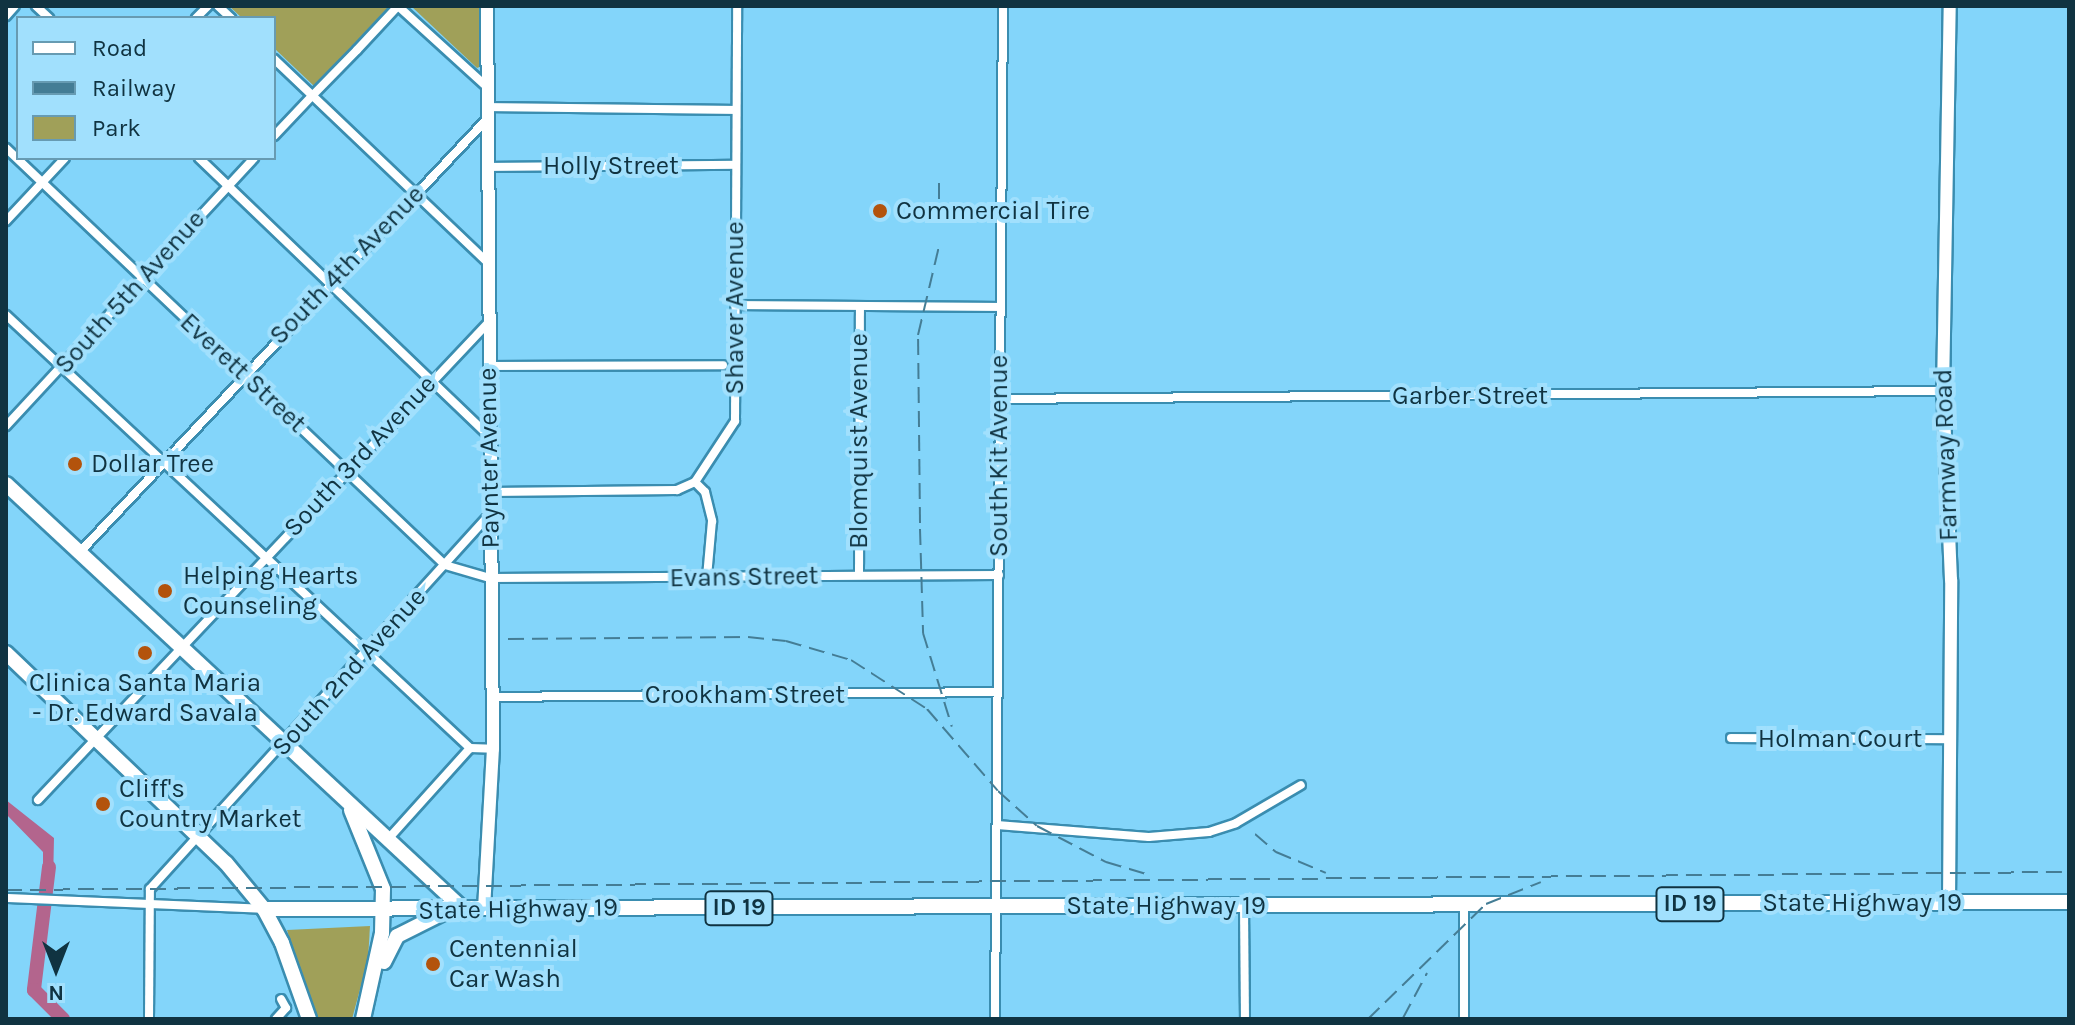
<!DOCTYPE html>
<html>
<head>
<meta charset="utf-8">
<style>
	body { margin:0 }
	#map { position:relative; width:2075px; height:1025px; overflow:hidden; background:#83d5fa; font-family:Karla,sans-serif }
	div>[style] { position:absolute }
	.green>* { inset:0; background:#a0a059 }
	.water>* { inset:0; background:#b3658d }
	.river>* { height:14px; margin:-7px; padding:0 7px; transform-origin:7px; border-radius:7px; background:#b3658d }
	.roads { filter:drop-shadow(2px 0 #3a8db0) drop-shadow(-2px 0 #3a8db0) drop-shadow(0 2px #3a8db0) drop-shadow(0 -2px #3a8db0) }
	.street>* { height:8px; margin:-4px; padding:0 4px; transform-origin:4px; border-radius:4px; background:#fff }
	.secondary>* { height:12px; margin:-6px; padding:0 6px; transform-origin:6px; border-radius:6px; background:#fff }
	.primary>* { height:14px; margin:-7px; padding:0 7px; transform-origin:7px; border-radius:7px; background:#fff }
	.rail>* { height:2px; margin-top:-1px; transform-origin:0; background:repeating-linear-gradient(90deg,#447d95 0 16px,transparent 0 24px) }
	.dots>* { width:22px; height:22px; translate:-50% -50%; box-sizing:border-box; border:4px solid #a1e0fd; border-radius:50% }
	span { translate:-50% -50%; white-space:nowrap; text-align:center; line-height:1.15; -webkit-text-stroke:8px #a1e0fd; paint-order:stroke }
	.shield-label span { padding:2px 6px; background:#a1e0fd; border:2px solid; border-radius:6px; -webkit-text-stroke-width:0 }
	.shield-label { font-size:24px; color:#103341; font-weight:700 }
	.street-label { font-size:26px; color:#103341 }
	.poi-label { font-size:26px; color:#103341 }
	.left { translate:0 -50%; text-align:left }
	.frame { position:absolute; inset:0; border:8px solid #103341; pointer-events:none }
	.legend { position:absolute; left:16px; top:16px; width:260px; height:144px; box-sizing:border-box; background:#a1e0fd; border:2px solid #679bb2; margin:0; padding:10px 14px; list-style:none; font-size:24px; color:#103341 }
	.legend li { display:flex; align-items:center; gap:16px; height:40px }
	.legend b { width:40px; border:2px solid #679bb2 }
	.north { position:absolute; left:16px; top:929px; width:80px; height:80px; -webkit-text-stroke:6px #a1e0fd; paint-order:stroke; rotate:180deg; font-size:22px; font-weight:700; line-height:32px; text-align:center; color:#103341 }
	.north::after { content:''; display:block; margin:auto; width:28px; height:36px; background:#103341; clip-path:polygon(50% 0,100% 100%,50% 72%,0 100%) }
</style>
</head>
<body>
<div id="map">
	<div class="green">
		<div style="clip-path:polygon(229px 6px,388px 6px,389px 7px,315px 87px,274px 48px,274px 18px,242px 18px)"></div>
		<div style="clip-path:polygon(411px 6px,483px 6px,482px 66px,477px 68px)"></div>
		<div style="clip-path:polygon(370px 926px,368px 960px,352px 1019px,314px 1019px,287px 930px)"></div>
	</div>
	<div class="water">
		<div style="clip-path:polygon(6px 800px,54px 838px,53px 884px,43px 883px,43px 852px,6px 814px)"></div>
	</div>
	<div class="river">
		<div style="left:49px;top:867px;width:124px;rotate:97deg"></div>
		<div style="left:34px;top:990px;width:41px;rotate:45deg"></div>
	</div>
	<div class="roads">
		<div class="street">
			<div style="left:36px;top:6px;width:18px;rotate:43deg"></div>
			<div style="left:218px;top:6px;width:18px;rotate:43deg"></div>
			<div style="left:6px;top:16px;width:13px;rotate:-48deg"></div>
			<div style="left:196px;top:18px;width:17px;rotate:-45deg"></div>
			<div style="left:274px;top:59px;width:293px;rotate:43.6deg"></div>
			<div style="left:487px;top:107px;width:249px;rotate:0.7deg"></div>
			<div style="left:274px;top:136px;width:55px;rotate:-46.5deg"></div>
			<div style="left:312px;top:96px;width:64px;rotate:-45.6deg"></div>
			<div style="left:357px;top:50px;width:60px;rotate:-47deg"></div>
			<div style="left:398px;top:6px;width:120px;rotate:42.3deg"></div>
			<div style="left:6px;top:148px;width:605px;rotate:43.53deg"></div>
			<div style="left:445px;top:565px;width:47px;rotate:16.1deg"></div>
			<div style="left:490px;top:578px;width:509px;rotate:-0.34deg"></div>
			<div style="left:199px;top:158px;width:403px;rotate:43.8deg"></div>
			<div style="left:486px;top:167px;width:250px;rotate:-0.5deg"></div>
			<div style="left:6px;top:221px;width:86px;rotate:-46.9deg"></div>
			<div style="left:735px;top:305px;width:266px;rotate:0.4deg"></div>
			<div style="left:6px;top:315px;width:635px;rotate:43.02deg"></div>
			<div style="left:470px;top:748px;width:23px;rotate:2deg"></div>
			<div style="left:488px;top:366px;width:235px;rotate:-0.2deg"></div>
			<div style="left:998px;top:399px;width:945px;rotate:-0.49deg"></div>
			<div style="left:6px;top:426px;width:365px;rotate:-47.2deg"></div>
			<div style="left:695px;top:482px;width:73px;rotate:-56.7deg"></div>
			<div style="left:735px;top:421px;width:415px;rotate:-89.7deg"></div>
			<div style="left:695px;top:482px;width:14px;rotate:45deg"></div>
			<div style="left:705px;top:492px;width:30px;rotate:76deg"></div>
			<div style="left:712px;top:521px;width:56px;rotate:95.1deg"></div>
			<div style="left:490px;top:492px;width:187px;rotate:-0.6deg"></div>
			<div style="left:677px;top:490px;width:20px;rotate:-24deg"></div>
			<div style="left:79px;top:553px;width:596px;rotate:-46.77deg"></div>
			<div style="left:859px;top:575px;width:268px;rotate:-89.8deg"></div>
			<div style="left:493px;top:697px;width:505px;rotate:-0.57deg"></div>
			<div style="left:1731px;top:738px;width:219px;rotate:0.3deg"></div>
			<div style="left:38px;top:800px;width:654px;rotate:-46.67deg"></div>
			<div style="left:997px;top:825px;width:152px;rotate:4.5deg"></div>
			<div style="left:1149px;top:837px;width:60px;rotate:-4.8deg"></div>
			<div style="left:1209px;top:832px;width:28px;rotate:-18deg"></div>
			<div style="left:1236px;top:823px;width:75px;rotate:-30.3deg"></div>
			<div style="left:389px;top:838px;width:121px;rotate:-48deg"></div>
			<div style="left:6px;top:898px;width:258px;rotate:2.4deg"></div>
			<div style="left:1244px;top:906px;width:113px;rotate:89.5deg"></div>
			<div style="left:149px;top:1019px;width:130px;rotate:-89.6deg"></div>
			<div style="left:150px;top:889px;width:506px;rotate:-47.8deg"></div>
			<div style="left:276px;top:1019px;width:15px;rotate:-48deg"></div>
			<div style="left:286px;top:1008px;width:10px;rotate:-119deg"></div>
			<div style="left:995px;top:1019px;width:1013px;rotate:-89.55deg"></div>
			<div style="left:1464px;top:1019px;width:114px;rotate:-90deg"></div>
		</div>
		<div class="secondary">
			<div style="left:1949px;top:904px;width:324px;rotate:-89.6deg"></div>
			<div style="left:1951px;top:580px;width:189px;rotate:-92.4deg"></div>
			<div style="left:1943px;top:391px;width:385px;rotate:-89deg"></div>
			<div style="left:484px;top:909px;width:160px;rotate:-86.8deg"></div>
			<div style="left:493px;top:749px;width:743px;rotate:-90.46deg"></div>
		</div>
		<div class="primary">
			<div style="left:6px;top:484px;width:625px;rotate:42.93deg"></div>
			<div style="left:6px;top:653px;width:304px;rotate:43.7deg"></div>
			<div style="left:226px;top:863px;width:60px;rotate:50.4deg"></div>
			<div style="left:264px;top:909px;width:38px;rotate:62deg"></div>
			<div style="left:282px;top:943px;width:81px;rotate:70.4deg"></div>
			<div style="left:351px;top:810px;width:85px;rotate:67.9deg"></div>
			<div style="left:383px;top:889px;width:44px;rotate:91.3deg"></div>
			<div style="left:382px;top:933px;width:88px;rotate:102.5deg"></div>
			<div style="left:264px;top:909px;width:1805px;rotate:-0.22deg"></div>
			<div style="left:384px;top:962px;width:29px;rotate:-63deg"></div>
			<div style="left:397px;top:936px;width:54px;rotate:-26.6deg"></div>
		</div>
	</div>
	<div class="rail">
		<div style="left:939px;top:183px;width:30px;rotate:90deg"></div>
		<div style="left:920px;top:523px;width:188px;rotate:-90.6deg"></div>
		<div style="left:918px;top:335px;width:91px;rotate:-76.7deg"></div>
		<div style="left:920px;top:529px;width:104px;rotate:88.3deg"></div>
		<div style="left:923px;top:633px;width:98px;rotate:72.9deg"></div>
		<div style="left:508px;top:639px;width:240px;rotate:-0.5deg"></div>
		<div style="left:748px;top:637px;width:38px;rotate:6deg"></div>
		<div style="left:786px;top:641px;width:68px;rotate:16.3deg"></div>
		<div style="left:851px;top:660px;width:90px;rotate:32.8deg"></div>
		<div style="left:927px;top:709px;width:108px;rotate:49.1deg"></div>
		<div style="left:998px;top:791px;width:52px;rotate:41.9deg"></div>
		<div style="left:1037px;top:826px;width:78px;rotate:27.6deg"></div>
		<div style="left:1106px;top:862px;width:42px;rotate:16.7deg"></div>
		<div style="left:1255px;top:834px;width:28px;rotate:41deg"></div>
		<div style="left:1276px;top:852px;width:54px;rotate:22.8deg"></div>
		<div style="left:6px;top:890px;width:2063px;rotate:-0.5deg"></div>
		<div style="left:1403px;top:1018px;width:51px;rotate:-61.9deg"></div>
		<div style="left:1368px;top:1019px;width:165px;rotate:-44.3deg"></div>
		<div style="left:1486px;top:904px;width:59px;rotate:-21.8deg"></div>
	</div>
	<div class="dots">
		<div style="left:880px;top:211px;background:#b3530c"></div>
		<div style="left:75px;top:464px;background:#b3530c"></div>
		<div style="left:165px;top:591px;background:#b3530c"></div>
		<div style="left:145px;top:653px;background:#b3530c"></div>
		<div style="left:103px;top:804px;background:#b3530c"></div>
		<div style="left:433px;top:964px;background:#b3530c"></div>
	</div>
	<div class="shield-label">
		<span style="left:1690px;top:904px">ID 19</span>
		<span style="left:739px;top:908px">ID 19</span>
	</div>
	<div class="street-label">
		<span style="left:611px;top:166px">Holly Street</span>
		<span style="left:347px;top:265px;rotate:-46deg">South 4th Avenue</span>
		<span style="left:130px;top:292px;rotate:-48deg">South 5th Avenue</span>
		<span style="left:735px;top:308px;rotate:-90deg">Shaver Avenue</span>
		<span style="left:243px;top:373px;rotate:43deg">Everett Street</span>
		<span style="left:1470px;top:396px">Garber Street</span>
		<span style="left:859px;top:441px;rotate:-90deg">Blomquist Avenue</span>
		<span style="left:1946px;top:455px;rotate:-92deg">Farmway Road</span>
		<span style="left:360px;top:456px;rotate:-47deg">South 3rd Avenue</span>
		<span style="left:999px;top:456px;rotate:-90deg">South Kit Avenue</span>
		<span style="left:489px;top:458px;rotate:-91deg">Paynter Avenue</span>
		<span style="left:744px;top:577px;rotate:-1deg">Evans Street</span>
		<span style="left:349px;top:672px;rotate:-48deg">South 2nd Avenue</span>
		<span style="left:745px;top:695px">Crookham Street</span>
		<span style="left:1840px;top:739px">Holman Court</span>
		<span style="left:1862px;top:903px">State Highway 19</span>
		<span style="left:1166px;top:906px">State Highway 19</span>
		<span style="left:518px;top:909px;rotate:-1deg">State Highway 19</span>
	</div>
	<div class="poi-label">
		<span class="left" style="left:896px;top:211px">Commercial Tire</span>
		<span class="left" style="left:91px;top:464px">Dollar Tree</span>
		<span class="left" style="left:183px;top:591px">Helping Hearts<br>Counseling</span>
		<span style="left:145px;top:698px">Clinica Santa Maria<br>- Dr. Edward Savala</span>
		<span class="left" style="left:119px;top:804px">Cliff's<br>Country Market</span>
		<span class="left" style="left:449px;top:964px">Centennial<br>Car Wash</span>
	</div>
	<div class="frame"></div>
	<ul class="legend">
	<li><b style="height:10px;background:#fff"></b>Road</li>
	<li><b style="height:10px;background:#447d95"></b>Railway</li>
	<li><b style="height:22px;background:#a0a059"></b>Park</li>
	</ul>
	<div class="north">N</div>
</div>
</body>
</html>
